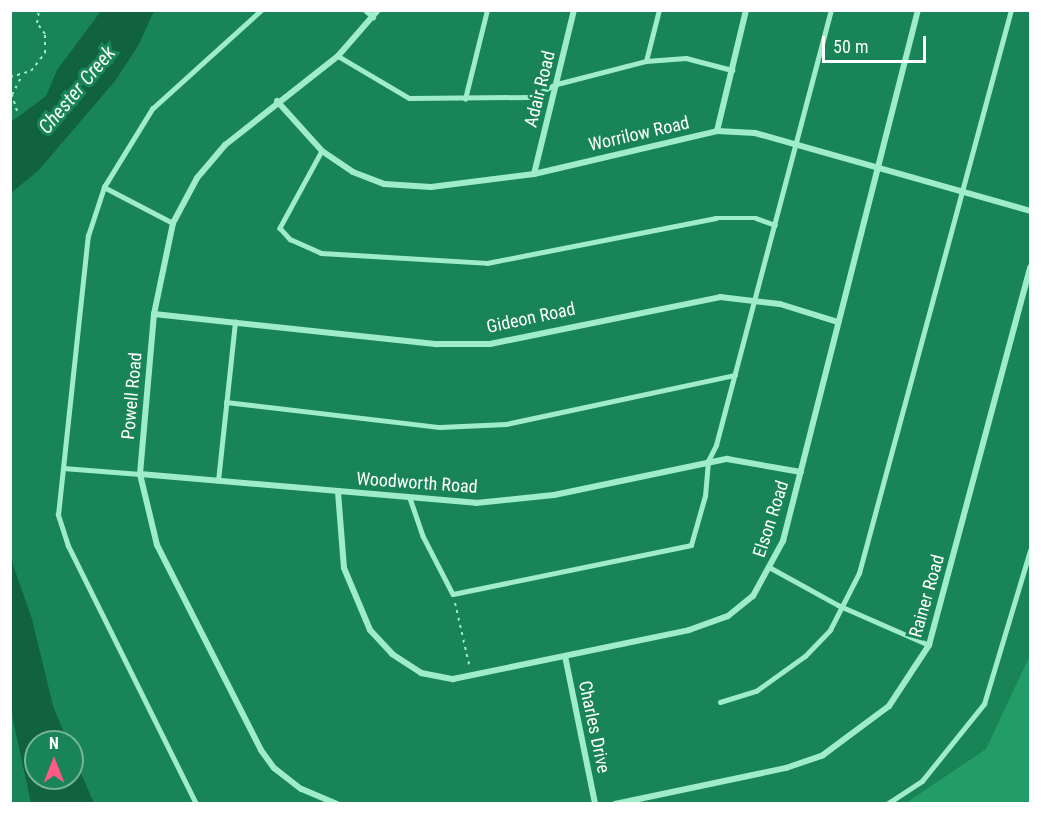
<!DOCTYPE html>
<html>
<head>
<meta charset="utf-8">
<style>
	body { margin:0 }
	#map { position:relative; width:1041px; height:814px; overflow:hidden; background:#198457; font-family:"Roboto Condensed",sans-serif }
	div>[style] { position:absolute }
	.green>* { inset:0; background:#229d67 }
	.water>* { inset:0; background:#106240 }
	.path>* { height:2px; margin-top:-1px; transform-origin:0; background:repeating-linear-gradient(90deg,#9fecca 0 3px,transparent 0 7.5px) }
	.lane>* { height:4.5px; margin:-2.25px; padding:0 2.25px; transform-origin:2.25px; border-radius:2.25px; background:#9fecca }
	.street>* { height:6px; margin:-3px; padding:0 3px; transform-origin:3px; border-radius:3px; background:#9fecca }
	span { translate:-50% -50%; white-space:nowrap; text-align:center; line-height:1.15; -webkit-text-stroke:6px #198457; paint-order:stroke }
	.street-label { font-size:18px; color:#fff }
	.water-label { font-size:20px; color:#f2fdf8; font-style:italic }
	.frame { position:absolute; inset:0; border:12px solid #fff; pointer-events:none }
	.north { position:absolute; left:24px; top:730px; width:60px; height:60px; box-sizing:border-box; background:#198457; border:2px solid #75b59a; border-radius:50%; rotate:0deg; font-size:16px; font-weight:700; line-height:24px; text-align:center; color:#fff }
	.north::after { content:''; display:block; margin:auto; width:21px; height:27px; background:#ff5a87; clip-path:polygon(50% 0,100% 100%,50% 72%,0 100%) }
	.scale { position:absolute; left:822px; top:36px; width:104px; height:27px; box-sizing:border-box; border:3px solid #fff; border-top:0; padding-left:8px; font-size:18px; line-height:21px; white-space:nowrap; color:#fff; -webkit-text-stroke:4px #198457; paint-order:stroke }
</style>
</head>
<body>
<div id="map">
	<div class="green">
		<div style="clip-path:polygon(1030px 655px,1030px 803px,906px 803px,986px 749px)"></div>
	</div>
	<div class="water">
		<div style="clip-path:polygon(101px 11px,154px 11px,138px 46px,115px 81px,38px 171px,11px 193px,11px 122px,46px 96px,57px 70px)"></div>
		<div style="clip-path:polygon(10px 542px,13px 565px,32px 619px,53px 706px,68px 742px,36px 742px,36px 778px,72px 778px,72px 753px,94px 803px,31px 803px,11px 711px)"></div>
	</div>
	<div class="path">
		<div style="left:10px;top:77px;width:22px;rotate:-16deg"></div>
		<div style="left:31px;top:71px;width:23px;rotate:-52deg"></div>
		<div style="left:45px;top:53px;width:19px;rotate:-90deg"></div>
		<div style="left:45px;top:34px;width:14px;rotate:-126deg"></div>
		<div style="left:37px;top:23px;width:13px;rotate:-81deg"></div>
		<div style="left:17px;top:111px;width:17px;rotate:-107deg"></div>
		<div style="left:12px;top:95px;width:22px;rotate:-63deg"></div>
		<div style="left:455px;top:603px;width:63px;rotate:77.1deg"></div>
	</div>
	<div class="lane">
		<div style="left:365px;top:10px;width:11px;rotate:41deg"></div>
		<div style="left:338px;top:56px;width:82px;rotate:30.6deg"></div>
		<div style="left:409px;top:98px;width:121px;rotate:-0.5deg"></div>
		<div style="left:530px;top:97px;width:30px;rotate:-26deg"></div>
		<div style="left:557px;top:84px;width:92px;rotate:-14.5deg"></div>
		<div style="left:646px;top:61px;width:40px;rotate:-4.3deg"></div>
		<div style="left:686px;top:58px;width:48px;rotate:14.6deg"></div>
		<div style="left:646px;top:61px;width:53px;rotate:-75.7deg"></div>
		<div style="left:465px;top:99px;width:92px;rotate:-76.1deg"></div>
		<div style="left:322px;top:151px;width:88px;rotate:118.6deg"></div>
		<div style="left:280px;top:228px;width:15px;rotate:48deg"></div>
		<div style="left:290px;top:239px;width:34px;rotate:24deg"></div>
		<div style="left:321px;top:253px;width:166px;rotate:3.4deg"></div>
		<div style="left:487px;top:263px;width:233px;rotate:-11.1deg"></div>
		<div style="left:716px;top:218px;width:40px"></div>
		<div style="left:756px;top:218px;width:20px;rotate:20deg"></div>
		<div style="left:104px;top:187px;width:78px;rotate:27.6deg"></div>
		<div style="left:226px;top:402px;width:215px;rotate:6.7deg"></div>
		<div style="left:440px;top:427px;width:66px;rotate:-2.6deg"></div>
		<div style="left:506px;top:424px;width:234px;rotate:-12.1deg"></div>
		<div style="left:63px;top:468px;width:77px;rotate:4.5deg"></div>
		<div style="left:218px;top:481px;width:160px;rotate:-83.9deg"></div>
		<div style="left:410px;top:498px;width:40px;rotate:71.1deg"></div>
		<div style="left:423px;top:536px;width:65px;rotate:62.7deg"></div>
		<div style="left:453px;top:594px;width:243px;rotate:-11.6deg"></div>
		<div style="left:691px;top:545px;width:51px;rotate:-74.1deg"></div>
		<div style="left:705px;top:496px;width:35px;rotate:-85deg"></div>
		<div style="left:708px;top:461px;width:18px;rotate:-63deg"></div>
		<div style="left:716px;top:445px;width:450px;rotate:-75.2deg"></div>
		<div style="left:771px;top:568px;width:77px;rotate:28.9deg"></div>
		<div style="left:838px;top:605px;width:99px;rotate:23.7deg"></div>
		<div style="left:720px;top:702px;width:38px;rotate:-17deg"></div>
		<div style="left:756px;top:691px;width:60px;rotate:-35.5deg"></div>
		<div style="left:805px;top:656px;width:36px;rotate:-46deg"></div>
		<div style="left:830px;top:630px;width:64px;rotate:-63deg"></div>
		<div style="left:859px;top:573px;width:583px;rotate:-74.89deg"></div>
		<div style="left:196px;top:804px;width:288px;rotate:-116.4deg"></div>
		<div style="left:68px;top:546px;width:33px;rotate:-108deg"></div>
		<div style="left:58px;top:515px;width:281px;rotate:-83.9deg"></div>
		<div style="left:88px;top:236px;width:52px;rotate:-71.9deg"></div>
		<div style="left:104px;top:187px;width:92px;rotate:-58.4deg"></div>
		<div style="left:152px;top:109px;width:147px;rotate:-42.2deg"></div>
		<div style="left:887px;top:804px;width:42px;rotate:-33.3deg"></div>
		<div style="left:922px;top:781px;width:99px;rotate:-51.2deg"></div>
		<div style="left:984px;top:704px;width:160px;rotate:-73.3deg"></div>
	</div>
	<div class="street">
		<div style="left:277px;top:101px;width:67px;rotate:48deg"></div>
		<div style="left:322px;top:151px;width:37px;rotate:34deg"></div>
		<div style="left:353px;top:172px;width:33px;rotate:21deg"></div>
		<div style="left:384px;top:184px;width:47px;rotate:3.7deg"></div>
		<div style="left:431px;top:187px;width:104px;rotate:-7.2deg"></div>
		<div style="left:534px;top:174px;width:188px;rotate:-13.2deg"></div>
		<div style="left:717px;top:131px;width:38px;rotate:3deg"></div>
		<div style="left:755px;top:133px;width:286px;rotate:15.8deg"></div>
		<div style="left:717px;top:131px;width:124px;rotate:-76.5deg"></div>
		<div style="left:534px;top:174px;width:169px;rotate:-76.3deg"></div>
		<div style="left:154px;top:314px;width:285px;rotate:6.1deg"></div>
		<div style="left:437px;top:344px;width:53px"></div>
		<div style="left:490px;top:344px;width:235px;rotate:-11.5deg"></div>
		<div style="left:720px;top:297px;width:60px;rotate:6.7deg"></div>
		<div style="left:780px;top:304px;width:61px;rotate:17.2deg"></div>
		<div style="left:140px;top:474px;width:337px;rotate:4.9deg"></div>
		<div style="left:476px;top:503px;width:78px;rotate:-5.9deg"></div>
		<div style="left:554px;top:495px;width:177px;rotate:-11.8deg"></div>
		<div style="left:727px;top:459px;width:75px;rotate:10deg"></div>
		<div style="left:338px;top:492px;width:76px;rotate:85.5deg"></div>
		<div style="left:344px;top:568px;width:67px;rotate:67.2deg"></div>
		<div style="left:370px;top:630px;width:33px;rotate:47deg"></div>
		<div style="left:392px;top:654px;width:35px;rotate:33deg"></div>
		<div style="left:421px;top:673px;width:33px;rotate:11deg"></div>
		<div style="left:453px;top:679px;width:241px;rotate:-11.7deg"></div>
		<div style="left:689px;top:630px;width:41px;rotate:-19.7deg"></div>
		<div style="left:728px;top:616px;width:32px;rotate:-39deg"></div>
		<div style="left:753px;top:596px;width:63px;rotate:-61.4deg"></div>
		<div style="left:783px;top:541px;width:548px;rotate:-75.74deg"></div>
		<div style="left:565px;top:656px;width:151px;rotate:78.5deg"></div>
		<div style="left:337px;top:804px;width:39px;rotate:-157deg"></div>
		<div style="left:301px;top:789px;width:34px;rotate:-142deg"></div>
		<div style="left:274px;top:768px;width:22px;rotate:-126deg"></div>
		<div style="left:261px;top:750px;width:230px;rotate:-116.9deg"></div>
		<div style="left:157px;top:545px;width:73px;rotate:-103.5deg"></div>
		<div style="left:140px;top:474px;width:161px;rotate:-85deg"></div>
		<div style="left:154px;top:314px;width:93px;rotate:-78.2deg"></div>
		<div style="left:173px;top:223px;width:51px;rotate:-61.9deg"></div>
		<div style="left:197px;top:178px;width:43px;rotate:-49.7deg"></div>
		<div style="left:225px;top:145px;width:144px;rotate:-38.2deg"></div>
		<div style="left:338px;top:56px;width:61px;rotate:-49deg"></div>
		<div style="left:615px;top:804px;width:175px;rotate:-11.9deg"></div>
		<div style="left:786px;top:768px;width:39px;rotate:-19deg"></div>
		<div style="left:823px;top:755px;width:82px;rotate:-36.6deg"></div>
		<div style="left:889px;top:706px;width:73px;rotate:-56.7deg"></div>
		<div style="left:929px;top:645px;width:391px;rotate:-75deg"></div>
	</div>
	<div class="street-label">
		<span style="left:540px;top:89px;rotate:-76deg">Adair Road</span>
		<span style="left:639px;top:134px;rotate:-13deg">Worrilow Road</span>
		<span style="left:531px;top:318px;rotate:-12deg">Gideon Road</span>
		<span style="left:132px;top:396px;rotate:-85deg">Powell Road</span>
		<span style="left:417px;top:483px;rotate:4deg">Woodworth Road</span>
		<span style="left:771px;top:519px;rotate:-72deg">Elson Road</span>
		<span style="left:927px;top:596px;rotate:-74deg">Rainer Road</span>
		<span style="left:594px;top:727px;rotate:78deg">Charles Drive</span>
	</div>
	<div class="water-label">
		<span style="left:77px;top:90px;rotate:-50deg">Chester Creek</span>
	</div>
	<div class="frame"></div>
	<div class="north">N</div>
	<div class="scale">50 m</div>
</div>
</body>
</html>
